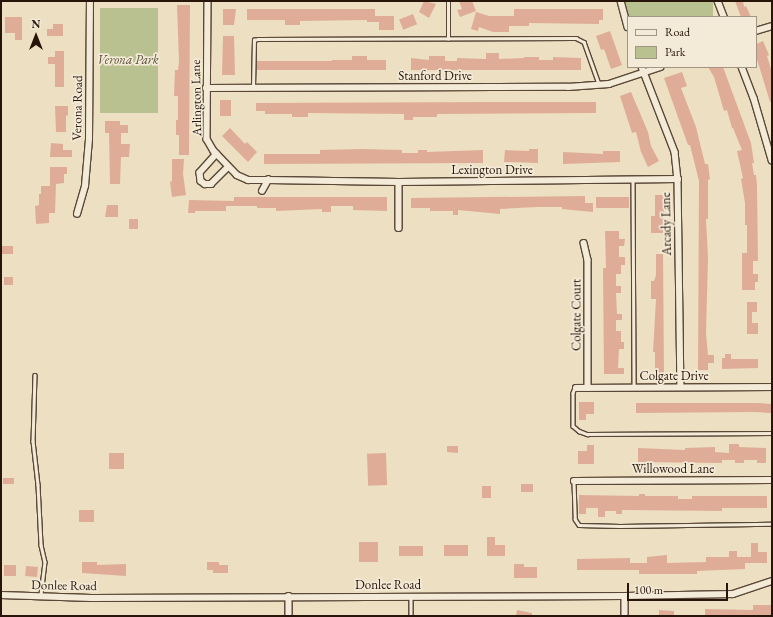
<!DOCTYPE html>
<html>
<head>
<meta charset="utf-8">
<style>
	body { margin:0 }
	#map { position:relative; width:773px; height:617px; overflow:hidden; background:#eddfc1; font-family:"EB Garamond",serif }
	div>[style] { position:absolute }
	.green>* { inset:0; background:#bac191; transform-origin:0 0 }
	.building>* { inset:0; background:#dfad97; transform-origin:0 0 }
	.roads { filter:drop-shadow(1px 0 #594837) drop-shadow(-1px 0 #594837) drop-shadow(0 1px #594837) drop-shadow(0 -1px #594837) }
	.service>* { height:2.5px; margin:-1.25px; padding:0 1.25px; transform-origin:1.25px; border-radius:1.25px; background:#f3ead7 }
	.minor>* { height:5.5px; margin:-2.75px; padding:0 2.75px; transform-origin:2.75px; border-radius:2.75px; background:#f3ead7 }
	span { translate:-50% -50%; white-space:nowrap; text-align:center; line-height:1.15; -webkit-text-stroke:3.5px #f3ead7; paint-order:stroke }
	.park-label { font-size:13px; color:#5b5139; font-style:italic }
	.street-label { font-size:13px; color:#281509 }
	.frame { position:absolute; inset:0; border:2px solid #281509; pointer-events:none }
	.legend { position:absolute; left:627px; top:16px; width:130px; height:52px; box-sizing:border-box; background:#f3ead7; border:1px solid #a29585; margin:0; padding:5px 7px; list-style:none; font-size:12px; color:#281509 }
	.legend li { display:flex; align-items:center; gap:8px; height:20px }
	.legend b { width:20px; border:1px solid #a29585 }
	.north { position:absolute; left:16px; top:16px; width:40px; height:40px; -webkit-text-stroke:3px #f3ead7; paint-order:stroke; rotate:0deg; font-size:11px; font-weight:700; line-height:16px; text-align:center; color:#281509 }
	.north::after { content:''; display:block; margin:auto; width:14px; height:18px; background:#281509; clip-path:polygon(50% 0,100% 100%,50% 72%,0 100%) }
	.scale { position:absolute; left:627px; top:583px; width:101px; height:18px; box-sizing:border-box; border:2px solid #281509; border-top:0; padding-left:5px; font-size:12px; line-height:14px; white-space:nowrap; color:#281509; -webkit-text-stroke:3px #f3ead7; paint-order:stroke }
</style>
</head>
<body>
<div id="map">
	<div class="green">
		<div style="left:624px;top:1px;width:89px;height:16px"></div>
		<div style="left:100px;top:8px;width:58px;height:105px"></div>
	</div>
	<div class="building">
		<div style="clip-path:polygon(424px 1px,436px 4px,429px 18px,419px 12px)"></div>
		<div style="clip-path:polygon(459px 1px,472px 1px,476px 11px,460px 17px,457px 10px,462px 9px)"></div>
		<div style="clip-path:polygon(735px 1px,743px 1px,744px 7px,746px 6px,751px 17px,741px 17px)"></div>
		<div style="clip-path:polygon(177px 5px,190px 5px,189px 155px,179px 155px,179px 135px,176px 135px,176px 120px,178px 120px,178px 96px,174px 96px,175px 70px,178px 70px,179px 62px)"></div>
		<div style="clip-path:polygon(223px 9px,236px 9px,234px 25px,223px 25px)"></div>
		<div style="clip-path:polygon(247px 9px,375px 9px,375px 16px,394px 16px,394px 30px,379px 30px,379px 22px,367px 22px,367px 20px,300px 21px,300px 25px,285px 25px,285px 20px,247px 20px)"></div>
		<div style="clip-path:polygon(514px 9px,603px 9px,603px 20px,599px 20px,599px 24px,529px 23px,529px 26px,509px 26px,509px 32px,493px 32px,479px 27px,478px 31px,471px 29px,476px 12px,489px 16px,514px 16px)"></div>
		<div style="left:413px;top:14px;width:11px;height:15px;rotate:68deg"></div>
		<div style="clip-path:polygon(5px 17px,22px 17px,22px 40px,15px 40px,15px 33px,5px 33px)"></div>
		<div style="clip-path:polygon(53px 24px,63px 24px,63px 36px,47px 36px,47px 29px,53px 29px)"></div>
		<div style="clip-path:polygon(610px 31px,622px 65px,611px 69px,604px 49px,601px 50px,596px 36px)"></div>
		<div style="clip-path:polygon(223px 36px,234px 36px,235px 75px,222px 75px)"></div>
		<div style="clip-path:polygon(763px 41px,769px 55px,767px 56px,772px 72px,772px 101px,770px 102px,756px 56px,756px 44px)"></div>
		<div style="clip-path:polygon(55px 51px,64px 51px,64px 87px,55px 87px,55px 64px,48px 64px,48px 57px,55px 57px)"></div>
		<div style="clip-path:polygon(486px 53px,499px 53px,499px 59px,524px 58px,524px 57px,539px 57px,539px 60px,553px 60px,553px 57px,581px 58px,581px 70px,411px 70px,411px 58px,429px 60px,429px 56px,445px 56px,445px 61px,457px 61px,457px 58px,486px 59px)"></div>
		<div style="clip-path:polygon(352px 56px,367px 56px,367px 60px,386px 60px,386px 70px,257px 70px,257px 61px,332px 61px,332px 60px,352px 60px)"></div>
		<div style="clip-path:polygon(708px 67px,723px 67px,751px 143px,754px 163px,752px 163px,754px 175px,756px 175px,757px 186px,758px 261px,753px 261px,753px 274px,758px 274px,758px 282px,755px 282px,755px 290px,742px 290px,742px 253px,747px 253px,747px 225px,745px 225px,745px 203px,741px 179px,743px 178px,737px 151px,742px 150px,733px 128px,732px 128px,727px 110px,724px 111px,714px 77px)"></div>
		<div style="clip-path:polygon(682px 72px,687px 86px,681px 88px,696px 127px,705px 164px,708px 164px,710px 179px,708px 180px,708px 219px,706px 219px,708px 258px,706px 333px,708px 355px,714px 355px,714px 363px,708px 363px,708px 370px,698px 370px,699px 181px,690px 145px,688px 145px,664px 78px)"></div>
		<div style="clip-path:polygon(631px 92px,648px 132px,651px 146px,659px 161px,648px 167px,641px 152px,636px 132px,632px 133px,620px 96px)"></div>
		<div style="left:220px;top:100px;width:11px;height:16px"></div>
		<div style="clip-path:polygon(492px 102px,596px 102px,596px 113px,437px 114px,437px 117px,413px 117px,413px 120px,404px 120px,404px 114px,308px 113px,308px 117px,292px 117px,292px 114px,265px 114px,265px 111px,256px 111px,256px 103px)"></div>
		<div style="clip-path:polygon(55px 106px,68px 106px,68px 115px,66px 116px,66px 132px,56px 132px)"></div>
		<div style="clip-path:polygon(105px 121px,120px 121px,120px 125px,128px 125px,128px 133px,121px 133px,121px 144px,130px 144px,129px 157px,121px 157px,120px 184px,110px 184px,109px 133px,105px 133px)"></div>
		<div style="clip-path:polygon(230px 128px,245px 144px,247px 142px,257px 152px,248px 162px,222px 136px)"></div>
		<div style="clip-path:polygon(51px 143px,63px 144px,63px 150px,72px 150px,72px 157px,50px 157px)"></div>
		<div style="clip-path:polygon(362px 149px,402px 150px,402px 153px,418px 153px,418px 150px,427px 150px,427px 152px,483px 150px,483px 163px,264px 164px,264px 154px,320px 154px,320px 150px)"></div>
		<div style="clip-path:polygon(529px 149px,538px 149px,538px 163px,504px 162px,505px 150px,529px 151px)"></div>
		<div style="clip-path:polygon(603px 151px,620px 151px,620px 162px,563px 164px,563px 152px,603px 154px)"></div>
		<div style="clip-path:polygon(172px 159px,184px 159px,183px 174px,186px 195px,172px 197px,170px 182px,172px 181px)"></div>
		<div style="clip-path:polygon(50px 167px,67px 167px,67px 174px,64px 174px,64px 183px,56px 184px,55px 213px,49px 213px,49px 223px,36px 224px,35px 206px,39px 205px,39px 194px,41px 194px,41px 186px,50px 186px)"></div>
		<div style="clip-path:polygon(655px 195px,664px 195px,663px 233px,651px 233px,651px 216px,655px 216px)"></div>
		<div style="clip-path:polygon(585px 196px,585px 203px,593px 203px,593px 212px,562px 209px,562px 207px,537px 207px,500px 209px,500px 214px,458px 210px,458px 215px,453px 215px,453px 211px,430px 211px,430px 208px,411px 208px,411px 198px)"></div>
		<div style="clip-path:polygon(234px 197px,387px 197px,387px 211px,353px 210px,353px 206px,331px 206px,331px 212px,322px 212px,322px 209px,276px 211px,276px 208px,257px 208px,257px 206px,226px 206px,226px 211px,195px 211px,195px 213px,188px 213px,189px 200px,234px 201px)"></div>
		<div style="left:596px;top:197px;width:33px;height:11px"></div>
		<div style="clip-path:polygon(107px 205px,118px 205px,118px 217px,105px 217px)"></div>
		<div style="left:129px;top:219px;width:9px;height:10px"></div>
		<div style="clip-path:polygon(605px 231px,619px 231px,619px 239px,625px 239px,624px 246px,619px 246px,619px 257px,625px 257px,625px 265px,621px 265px,621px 274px,616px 274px,616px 286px,621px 286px,621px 293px,616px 293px,617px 314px,622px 314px,622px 320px,616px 320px,616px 331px,621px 331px,621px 342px,624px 342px,624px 349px,619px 349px,618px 368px,624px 368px,624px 374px,604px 374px,603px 268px,606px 268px)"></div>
		<div style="left:1px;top:246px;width:12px;height:8px"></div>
		<div style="clip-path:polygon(656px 254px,663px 254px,664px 373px,655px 373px,655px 352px,653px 352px,656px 299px,651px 299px,651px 281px,654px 281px,656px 275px)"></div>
		<div style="left:4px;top:277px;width:9px;height:8px"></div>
		<div style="clip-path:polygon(747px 302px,757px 302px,757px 312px,752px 312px,752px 323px,758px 323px,758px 334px,747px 334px)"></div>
		<div style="clip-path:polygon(725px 354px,731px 354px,731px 359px,758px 359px,758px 368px,722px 369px,722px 358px,725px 358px)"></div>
		<div style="clip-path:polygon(579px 402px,594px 402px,594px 414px,586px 414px,586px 420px,579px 420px)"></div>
		<div style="clip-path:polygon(636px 403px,759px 403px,772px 404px,772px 413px,753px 412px,636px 413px)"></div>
		<div style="clip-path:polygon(729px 444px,739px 444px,739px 447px,766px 448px,766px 463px,757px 463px,757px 460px,744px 460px,744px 463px,735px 463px,735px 460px,722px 460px,722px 463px,638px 462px,638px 448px,685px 450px,685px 448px,715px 447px,715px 452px,729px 453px)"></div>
		<div style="clip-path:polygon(587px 445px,594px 445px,594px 464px,578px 464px,578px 451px,587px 451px)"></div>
		<div style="clip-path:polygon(447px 446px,458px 446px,458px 453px,447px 452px)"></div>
		<div style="left:109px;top:453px;width:15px;height:16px"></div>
		<div style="left:386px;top:453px;width:32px;height:19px;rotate:88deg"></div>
		<div style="left:3px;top:478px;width:11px;height:6px"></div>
		<div style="left:521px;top:484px;width:12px;height:8px"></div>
		<div style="left:482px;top:486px;width:9px;height:12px"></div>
		<div style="clip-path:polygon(639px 494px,645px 494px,645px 496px,678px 496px,678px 499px,692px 499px,692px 496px,767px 496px,767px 508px,722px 508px,722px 511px,622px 510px,622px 514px,616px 514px,616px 511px,605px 511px,605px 517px,598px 517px,598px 508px,586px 508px,586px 514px,579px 514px,579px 495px,639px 496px)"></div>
		<div style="left:79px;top:510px;width:15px;height:12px"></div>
		<div style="clip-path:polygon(487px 537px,495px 537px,495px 545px,505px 545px,505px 556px,487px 556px)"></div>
		<div style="left:359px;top:542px;width:19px;height:20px"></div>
		<div style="clip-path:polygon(751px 543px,758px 543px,758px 552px,767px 552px,767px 563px,745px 563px,745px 569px,697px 571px,697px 574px,639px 574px,639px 570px,577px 570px,577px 559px,630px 558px,630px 563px,647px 563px,647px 557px,667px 555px,667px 563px,706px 562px,706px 557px,729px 557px,729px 551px,737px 551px,737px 557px,751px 557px)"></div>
		<div style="left:444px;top:545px;width:24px;height:11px"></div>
		<div style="left:399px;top:546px;width:24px;height:10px"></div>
		<div style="clip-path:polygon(82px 562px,97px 562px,97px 565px,126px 564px,126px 576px,82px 573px)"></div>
		<div style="clip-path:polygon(207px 562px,219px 562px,219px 565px,228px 565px,228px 573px,213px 573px,213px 570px,207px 570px)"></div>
		<div style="clip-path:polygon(514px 564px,524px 564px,524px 567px,537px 567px,537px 578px,514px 578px)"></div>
		<div style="left:4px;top:565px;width:12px;height:11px"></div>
		<div style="left:26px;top:566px;width:12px;height:10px;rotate:5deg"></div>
		<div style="clip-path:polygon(753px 605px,771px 605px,771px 616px,705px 616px,705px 609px,753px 610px)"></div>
		<div style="clip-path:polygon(517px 610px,532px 613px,532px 616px,516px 616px)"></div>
		<div style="clip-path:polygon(659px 610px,674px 611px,674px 616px,659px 616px)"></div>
	</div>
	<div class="roads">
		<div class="service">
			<div style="left:448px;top:39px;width:38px;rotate:-90deg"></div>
			<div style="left:253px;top:87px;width:47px;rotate:-88.8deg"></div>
			<div style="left:254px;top:40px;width:4px;rotate:-14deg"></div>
			<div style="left:258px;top:39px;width:318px;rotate:-0.2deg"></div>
			<div style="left:576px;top:38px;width:9px;rotate:27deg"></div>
			<div style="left:584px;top:42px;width:45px;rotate:70.3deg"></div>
			<div style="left:633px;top:180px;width:207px;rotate:89.7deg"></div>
			<div style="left:35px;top:375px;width:66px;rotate:91.7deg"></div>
			<div style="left:33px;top:441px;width:44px;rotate:83.5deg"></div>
			<div style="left:38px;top:485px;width:60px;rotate:87.1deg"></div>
			<div style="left:41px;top:545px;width:17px;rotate:77deg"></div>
			<div style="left:45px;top:562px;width:34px;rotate:97deg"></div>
			<div style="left:575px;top:388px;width:5px;rotate:112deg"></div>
			<div style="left:573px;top:393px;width:33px;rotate:90deg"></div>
			<div style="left:573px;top:426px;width:8px;rotate:40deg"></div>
			<div style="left:579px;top:431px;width:9px;rotate:21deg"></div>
			<div style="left:587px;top:434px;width:185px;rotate:-0.3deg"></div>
			<div style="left:574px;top:482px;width:37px;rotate:88deg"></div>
			<div style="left:575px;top:519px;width:7px;rotate:56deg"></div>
			<div style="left:579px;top:525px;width:41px;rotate:1.4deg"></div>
			<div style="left:620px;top:526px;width:152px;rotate:-0.8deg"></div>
			<div style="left:411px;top:596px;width:20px;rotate:90deg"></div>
		</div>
		<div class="minor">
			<div style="left:208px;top:1px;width:138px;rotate:90.4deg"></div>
			<div style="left:207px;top:139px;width:14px;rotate:60deg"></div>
			<div style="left:214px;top:151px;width:33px;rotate:46deg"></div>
			<div style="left:237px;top:175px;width:12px;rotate:24deg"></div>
			<div style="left:248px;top:180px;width:20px"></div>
			<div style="left:621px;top:1px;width:27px;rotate:75deg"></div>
			<div style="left:718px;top:1px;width:17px;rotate:69deg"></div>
			<div style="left:756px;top:31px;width:17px;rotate:-17deg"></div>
			<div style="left:642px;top:67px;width:91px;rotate:68.8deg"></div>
			<div style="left:675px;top:152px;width:27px;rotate:84deg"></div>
			<div style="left:678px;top:179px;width:208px;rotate:89.2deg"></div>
			<div style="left:742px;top:67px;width:33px;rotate:69deg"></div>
			<div style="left:754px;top:98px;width:65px;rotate:73.8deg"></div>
			<div style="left:206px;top:88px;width:362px;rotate:-0.2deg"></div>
			<div style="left:568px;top:87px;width:41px;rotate:-4.2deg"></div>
			<div style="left:609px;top:84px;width:54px;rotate:-18.4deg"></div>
			<div style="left:217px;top:154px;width:25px;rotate:132deg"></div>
			<div style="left:200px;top:173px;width:8px;rotate:83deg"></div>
			<div style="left:201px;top:181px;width:5px;rotate:37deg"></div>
			<div style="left:205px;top:184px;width:6px"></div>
			<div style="left:211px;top:184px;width:24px;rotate:-45deg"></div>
			<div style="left:399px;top:182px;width:46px;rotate:90deg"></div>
			<div style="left:262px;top:191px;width:13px;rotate:-61deg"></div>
			<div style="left:268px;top:180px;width:131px;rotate:0.9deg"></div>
			<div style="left:399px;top:182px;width:279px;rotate:-0.6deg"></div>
			<div style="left:77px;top:214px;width:29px;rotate:-74deg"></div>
			<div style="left:85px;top:186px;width:47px;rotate:-85.1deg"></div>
			<div style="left:89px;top:139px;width:138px;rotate:-89.6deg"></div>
			<div style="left:584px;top:243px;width:17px;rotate:77deg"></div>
			<div style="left:588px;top:260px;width:128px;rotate:90deg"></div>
			<div style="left:576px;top:388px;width:196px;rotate:-0.3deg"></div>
			<div style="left:574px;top:481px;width:198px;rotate:-0.3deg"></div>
			<div style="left:1px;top:595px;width:90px;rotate:1.9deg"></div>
			<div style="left:91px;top:598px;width:534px;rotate:-0.21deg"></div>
			<div style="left:625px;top:596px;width:108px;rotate:-1.1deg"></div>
			<div style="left:733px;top:594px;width:41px;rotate:-18.4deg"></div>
			<div style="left:289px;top:596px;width:20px;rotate:90deg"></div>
			<div style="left:625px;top:596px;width:20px;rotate:90deg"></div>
		</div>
	</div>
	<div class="park-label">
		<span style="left:128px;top:60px">Verona Park</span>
	</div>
	<div class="street-label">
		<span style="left:435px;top:76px">Stanford Drive</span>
		<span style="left:197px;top:98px;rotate:-91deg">Arlington Lane</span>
		<span style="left:78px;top:108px;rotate:-89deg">Verona Road</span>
		<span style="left:492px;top:170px">Lexington Drive</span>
		<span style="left:667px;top:224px;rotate:-91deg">Arcady Lane</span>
		<span style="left:577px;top:315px;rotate:-90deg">Colgate Court</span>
		<span style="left:674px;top:376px">Colgate Drive</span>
		<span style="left:673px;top:469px">Willowood Lane</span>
		<span style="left:388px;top:585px">Donlee Road</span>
		<span style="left:64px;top:586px;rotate:1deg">Donlee Road</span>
	</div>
	<div class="frame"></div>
	<ul class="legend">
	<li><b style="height:5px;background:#f3ead7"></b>Road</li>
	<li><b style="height:11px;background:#bac191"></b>Park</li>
	</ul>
	<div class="north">N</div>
	<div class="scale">100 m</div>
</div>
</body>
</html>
